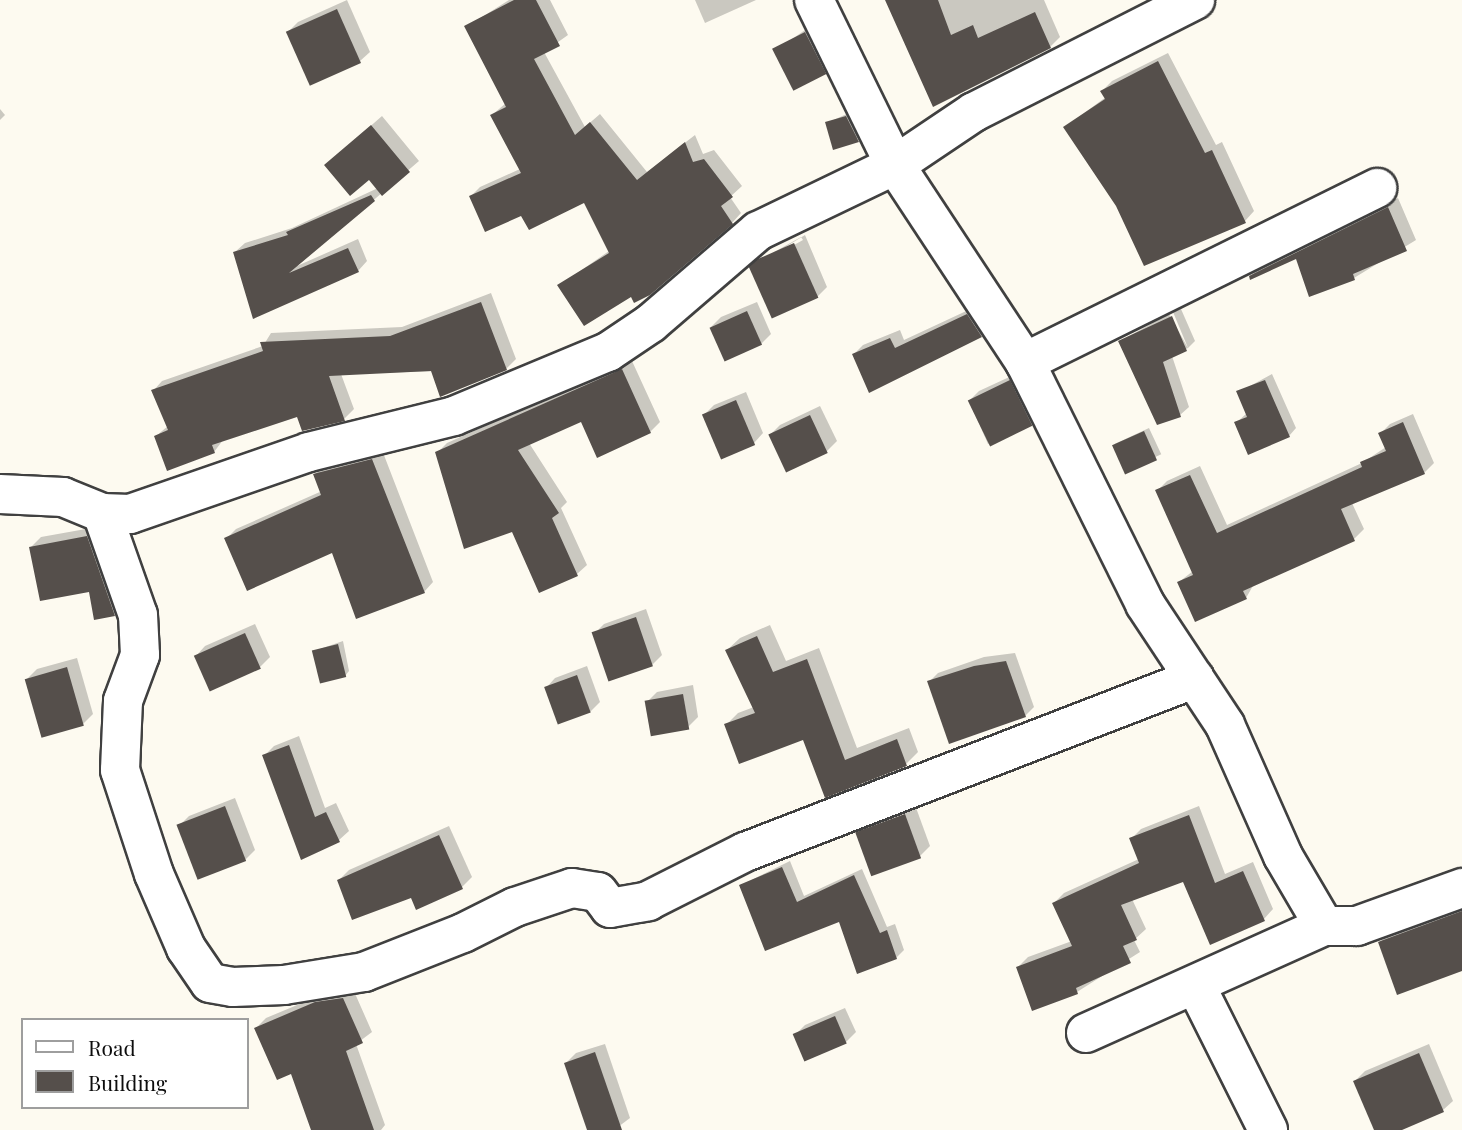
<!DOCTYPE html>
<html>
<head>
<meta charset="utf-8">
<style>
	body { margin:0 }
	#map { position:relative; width:1462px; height:1130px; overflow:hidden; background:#fdfaf0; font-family:"Playfair Display",serif }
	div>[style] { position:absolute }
	.shadow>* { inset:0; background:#0003; transform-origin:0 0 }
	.building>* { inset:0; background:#554f4b; transform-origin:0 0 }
	.roads { filter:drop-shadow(2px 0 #404040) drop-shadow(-2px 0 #404040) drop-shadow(0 2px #404040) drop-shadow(0 -2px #404040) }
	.street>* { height:38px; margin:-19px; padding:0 19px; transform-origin:19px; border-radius:19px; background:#fff }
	span { translate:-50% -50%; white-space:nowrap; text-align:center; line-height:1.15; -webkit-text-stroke:7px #fff; paint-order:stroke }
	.legend { position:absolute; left:21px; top:1018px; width:228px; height:91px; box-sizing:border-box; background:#fff; border:2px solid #9e9e9e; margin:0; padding:9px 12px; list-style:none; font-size:21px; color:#0d0d0d }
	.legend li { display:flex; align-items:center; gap:14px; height:35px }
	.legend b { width:35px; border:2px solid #9e9e9e }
</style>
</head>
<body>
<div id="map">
	<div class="shadow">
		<div style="clip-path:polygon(347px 0,370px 52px,360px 61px,288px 32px,298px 22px)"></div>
		<div style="clip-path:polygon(509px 0,550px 0,568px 35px,544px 52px,585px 127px,600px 114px,647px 172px,695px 135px,703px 154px,714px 150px,742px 186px,730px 197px,741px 213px,732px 223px,631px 295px,560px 285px,609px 251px,585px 200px,471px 196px,480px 187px,520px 169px,492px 115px,506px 103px,466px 27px)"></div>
		<div style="clip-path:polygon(695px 0,756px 0,705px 23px)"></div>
		<div style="clip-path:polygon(888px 0,1044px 0,1060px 37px,1050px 47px,934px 105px)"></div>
		<div style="clip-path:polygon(815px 23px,835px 62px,825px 72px,775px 51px)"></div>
		<div style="clip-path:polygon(1168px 53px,1216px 145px,1222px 142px,1254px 211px,1245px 221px,1118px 205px,1065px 127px,1106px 97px,1102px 91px,1112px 81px)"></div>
		<div style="clip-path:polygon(0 109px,5px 115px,0 120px)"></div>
		<div style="clip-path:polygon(851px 112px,863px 136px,834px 148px,827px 123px)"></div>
		<div style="clip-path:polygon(382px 116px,419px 161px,297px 266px,358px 239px,367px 261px,358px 271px,254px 317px,235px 252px,245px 243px,292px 228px,378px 188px,370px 178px,326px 165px)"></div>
		<div style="clip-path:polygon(1398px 198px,1416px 240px,1354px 278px,1297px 257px,1251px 276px,1260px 267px)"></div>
		<div style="clip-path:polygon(evenodd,805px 235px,827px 287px,817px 297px,751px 268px,805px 235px,801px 237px,803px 240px,760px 264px,760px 260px,801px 237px)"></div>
		<div style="clip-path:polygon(491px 293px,516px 359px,506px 369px,341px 374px,354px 409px,344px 419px,298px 415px,223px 440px,214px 452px,156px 436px,168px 426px,153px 391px,162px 381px,263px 346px,271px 333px,402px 327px)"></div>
		<div style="clip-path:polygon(757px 302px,771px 334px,761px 344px,711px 327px,721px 317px)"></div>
		<div style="clip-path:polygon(977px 306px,990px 326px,981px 335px,869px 391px,854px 354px,863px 345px,900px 330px,904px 340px)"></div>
		<div style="clip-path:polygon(1181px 309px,1195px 341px,1188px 348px,1173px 312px)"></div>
		<div style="clip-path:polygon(1169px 314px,1188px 348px,1172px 356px,1189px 407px,1180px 415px,1120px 341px)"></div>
		<div style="clip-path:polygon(632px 361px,660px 422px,650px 432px,582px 419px,529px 443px,567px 502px,561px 508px,587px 565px,577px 574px,437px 453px,447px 443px)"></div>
		<div style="clip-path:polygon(1020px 372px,1041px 415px,1031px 424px,988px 444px,969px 401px,979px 391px)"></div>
		<div style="clip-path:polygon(1272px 374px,1296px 428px,1289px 436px,1236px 423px,1247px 413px,1239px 392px)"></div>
		<div style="clip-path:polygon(746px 392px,763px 433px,754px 443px,704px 415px,714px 405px)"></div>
		<div style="clip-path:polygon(820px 406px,837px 441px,827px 451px,786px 471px,770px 435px,780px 425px)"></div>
		<div style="clip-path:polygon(1413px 414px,1434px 463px,1424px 473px,1352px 503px,1364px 529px,1354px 539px,1254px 584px,1246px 598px,1179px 582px,1193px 571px,1157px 491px,1167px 481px,1200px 466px,1227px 525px,1362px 463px,1386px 447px,1380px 434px,1390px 424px)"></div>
		<div style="left:1149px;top:428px;width:29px;height:38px;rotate:65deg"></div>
		<div style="clip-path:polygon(382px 450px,433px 582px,424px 592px,333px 551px,226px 539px,236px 529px,322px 491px,315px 474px,324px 465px)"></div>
		<div style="clip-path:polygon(97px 527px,124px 605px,114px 615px,90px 590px,31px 547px,41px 537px)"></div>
		<div style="clip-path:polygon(646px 609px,662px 655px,652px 665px,594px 634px,604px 624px)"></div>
		<div style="clip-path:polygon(255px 624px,270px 657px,260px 667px,211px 690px,196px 656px,205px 646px)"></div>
		<div style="clip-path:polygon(770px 625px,786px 661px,819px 648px,857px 748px,909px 728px,918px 752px,906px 764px,826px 795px,804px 738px,726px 725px,738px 713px,754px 707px,727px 650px,740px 638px)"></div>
		<div style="clip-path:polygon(343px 641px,349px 671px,345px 676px,314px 651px)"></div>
		<div style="clip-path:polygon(1015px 653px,1034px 707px,1025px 716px,929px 682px,938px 673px,984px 657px)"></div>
		<div style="clip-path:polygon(77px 658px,93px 714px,83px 724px,27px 679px,37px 669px)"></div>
		<div style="clip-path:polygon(587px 666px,600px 702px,590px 712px,546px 688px,555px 678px)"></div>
		<div style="clip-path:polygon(693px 685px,698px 717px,688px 727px,647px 702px,657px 692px)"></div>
		<div style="clip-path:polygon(299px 736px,325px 808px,336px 803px,349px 831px,339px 840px,302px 857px,264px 756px,274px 746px)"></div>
		<div style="clip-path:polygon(235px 798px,255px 850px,245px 860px,179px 826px,189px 816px)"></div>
		<div style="clip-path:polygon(915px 805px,930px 846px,920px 856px,857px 833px,867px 824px)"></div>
		<div style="clip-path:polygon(1199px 806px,1225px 874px,1253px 862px,1273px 909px,1264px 919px,1184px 880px,1132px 899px,1146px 929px,1134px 940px,1140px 952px,1077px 992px,1018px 967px,1028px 957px,1072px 941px,1054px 903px,1064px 893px,1139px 859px,1131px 839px,1141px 829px)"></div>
		<div style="clip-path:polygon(449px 826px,472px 877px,462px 887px,412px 896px,339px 880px,349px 870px)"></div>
		<div style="clip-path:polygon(790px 861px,804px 896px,862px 869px,887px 927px,895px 924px,904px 950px,896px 958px,840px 919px,741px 885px)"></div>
		<div style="clip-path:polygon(1462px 905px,1462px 969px,1380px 942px,1392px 930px)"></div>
		<div style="clip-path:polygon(353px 989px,372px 1032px,356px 1044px,385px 1125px,381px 1130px,313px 1130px,292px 1072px,256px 1028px,266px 1018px,326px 993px)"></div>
		<div style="clip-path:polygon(845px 1008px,856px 1032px,846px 1042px,795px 1035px,805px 1025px)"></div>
		<div style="clip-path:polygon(605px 1044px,630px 1118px,614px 1130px,589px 1130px,566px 1063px,576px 1053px)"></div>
		<div style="clip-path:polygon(1429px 1044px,1453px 1101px,1443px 1110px,1397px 1130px,1376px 1130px,1355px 1081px,1365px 1071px)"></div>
	</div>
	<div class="building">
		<div style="clip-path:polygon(514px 0,536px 0,560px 46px,534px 59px,575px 135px,590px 122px,637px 180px,685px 142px,693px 162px,704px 159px,733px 197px,721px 206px,733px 224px,650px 295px,634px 303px,631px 297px,584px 326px,557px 285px,609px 253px,584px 203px,529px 230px,521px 216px,485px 232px,469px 196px,521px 173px,490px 115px,506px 107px,464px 26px)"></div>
		<div style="clip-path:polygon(885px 0,938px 0,951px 35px,973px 25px,978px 38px,1035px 12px,1051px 48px,933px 107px)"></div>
		<div style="left:337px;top:9px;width:59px;height:56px;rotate:66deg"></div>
		<div style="left:805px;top:32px;width:47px;height:37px;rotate:63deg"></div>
		<div style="clip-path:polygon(1158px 61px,1205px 153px,1212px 150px,1246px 223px,1144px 266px,1116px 206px,1063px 127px,1105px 99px,1100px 91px)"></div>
		<div style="clip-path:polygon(846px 116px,859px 142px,833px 150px,825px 122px)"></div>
		<div style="clip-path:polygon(371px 125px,410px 172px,382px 196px,369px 180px,350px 196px,324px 165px)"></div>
		<div style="clip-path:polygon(371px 195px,375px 201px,289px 273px,348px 248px,359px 272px,253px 319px,233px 252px,288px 235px,286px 232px)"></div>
		<div style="clip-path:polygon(1388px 207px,1407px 251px,1353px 274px,1355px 280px,1309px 297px,1296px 259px,1250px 280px,1249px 276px)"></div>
		<div style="left:794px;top:243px;width:60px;height:51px;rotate:66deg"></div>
		<div style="clip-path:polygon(481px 302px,507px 370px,440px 397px,431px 371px,329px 376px,345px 421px,302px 431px,297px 417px,212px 445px,215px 453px,167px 471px,154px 436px,168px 430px,151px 390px,263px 351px,260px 342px,390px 336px)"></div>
		<div style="left:747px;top:311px;width:37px;height:41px;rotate:66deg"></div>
		<div style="clip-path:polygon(967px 314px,982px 337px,869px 393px,852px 354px,890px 338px,895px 348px)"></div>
		<div style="clip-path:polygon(1172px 316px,1187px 351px,1163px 362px,1181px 417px,1157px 425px,1118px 341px)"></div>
		<div style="clip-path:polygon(622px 369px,651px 433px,597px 458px,581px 422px,518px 450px,559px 513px,552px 518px,578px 576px,539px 593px,512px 532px,464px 549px,435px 452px)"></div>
		<div style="left:1010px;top:380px;width:51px;height:47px;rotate:64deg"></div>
		<div style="clip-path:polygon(1265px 380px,1290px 437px,1248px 455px,1234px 422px,1247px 417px,1236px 391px)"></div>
		<div style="left:736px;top:400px;width:49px;height:37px;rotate:67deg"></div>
		<div style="left:810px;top:415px;width:42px;height:46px;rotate:65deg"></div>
		<div style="clip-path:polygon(1403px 422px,1425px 474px,1341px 509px,1355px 541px,1243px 591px,1247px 599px,1195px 622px,1177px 582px,1193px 575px,1155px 490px,1190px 475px,1217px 533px,1362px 467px,1360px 462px,1386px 451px,1378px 433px)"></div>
		<div style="left:1144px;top:431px;width:32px;height:35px;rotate:66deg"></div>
		<div style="clip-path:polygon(372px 459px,425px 593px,356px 619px,332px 553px,247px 591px,224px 538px,321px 495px,313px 474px)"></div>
		<div style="clip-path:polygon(87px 536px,115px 616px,94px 620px,89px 592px,40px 601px,29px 547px)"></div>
		<div style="left:636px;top:617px;width:52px;height:47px;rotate:71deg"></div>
		<div style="left:245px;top:633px;width:39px;height:56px;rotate:66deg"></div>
		<div style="clip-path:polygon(757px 636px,773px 672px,807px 659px,845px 760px,897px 739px,907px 766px,825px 798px,803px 740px,739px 764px,724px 724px,755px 713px,725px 650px)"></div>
		<div style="left:338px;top:644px;width:34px;height:27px;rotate:76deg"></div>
		<div style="clip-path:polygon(1006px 661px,1026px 717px,949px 744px,927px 681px,974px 666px)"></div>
		<div style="left:67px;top:667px;width:61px;height:44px;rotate:74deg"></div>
		<div style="left:577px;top:675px;width:40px;height:35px;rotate:70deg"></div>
		<div style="left:683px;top:694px;width:36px;height:39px;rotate:80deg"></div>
		<div style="clip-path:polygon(289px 745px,315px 817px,326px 812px,340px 842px,301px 860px,262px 755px)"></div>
		<div style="left:225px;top:806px;width:59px;height:52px;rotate:69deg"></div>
		<div style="left:905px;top:814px;width:47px;height:53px;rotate:70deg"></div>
		<div style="clip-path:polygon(1189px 815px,1215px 883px,1243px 871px,1265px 921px,1210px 945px,1183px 882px,1121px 905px,1137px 940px,1123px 946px,1131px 963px,1076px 988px,1078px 994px,1032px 1011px,1016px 967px,1072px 946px,1052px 903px,1139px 863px,1129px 838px)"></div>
		<div style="clip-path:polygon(439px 835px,463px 889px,416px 910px,411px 898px,352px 920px,337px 880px)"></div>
		<div style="clip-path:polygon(782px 867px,797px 902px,854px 875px,880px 933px,887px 930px,897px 959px,857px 974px,839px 922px,765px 951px,739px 885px)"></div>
		<div style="clip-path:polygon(1462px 911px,1462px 971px,1397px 995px,1378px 942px)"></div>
		<div style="clip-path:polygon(343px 998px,363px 1043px,346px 1051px,374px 1130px,311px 1130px,291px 1074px,277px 1080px,254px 1028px,315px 1002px)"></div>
		<div style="left:835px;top:1016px;width:30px;height:46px;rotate:67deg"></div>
		<div style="clip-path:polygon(595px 1052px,622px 1130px,587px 1130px,564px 1063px)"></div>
		<div style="clip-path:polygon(1419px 1053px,1444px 1112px,1402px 1130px,1374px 1130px,1353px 1081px)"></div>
	</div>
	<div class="roads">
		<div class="street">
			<div style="left:814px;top:0;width:184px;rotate:63.9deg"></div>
			<div style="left:895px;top:165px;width:236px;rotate:56.6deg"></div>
			<div style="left:1025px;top:362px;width:270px;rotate:63.6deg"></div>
			<div style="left:1145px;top:604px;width:145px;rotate:56.5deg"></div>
			<div style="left:1225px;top:725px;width:143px;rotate:66.1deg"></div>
			<div style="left:1283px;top:856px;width:81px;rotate:59.6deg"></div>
			<div style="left:1025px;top:362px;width:393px;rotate:-26.3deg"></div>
			<div style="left:0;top:494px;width:63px;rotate:2.7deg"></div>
			<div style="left:63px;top:497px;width:42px;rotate:22.3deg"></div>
			<div style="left:102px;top:513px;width:28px;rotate:2deg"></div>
			<div style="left:130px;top:514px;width:189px;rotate:-19.1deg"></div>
			<div style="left:309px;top:452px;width:149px;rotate:-13.9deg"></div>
			<div style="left:454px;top:416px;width:167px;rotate:-22.6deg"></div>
			<div style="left:608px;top:352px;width:52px;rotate:-34deg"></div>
			<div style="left:651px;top:323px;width:141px;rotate:-40.7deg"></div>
			<div style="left:758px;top:231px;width:152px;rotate:-25.7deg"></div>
			<div style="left:895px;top:165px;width:95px;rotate:-33.9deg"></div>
			<div style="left:974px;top:112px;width:248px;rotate:-26.9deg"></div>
			<div style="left:102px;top:513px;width:108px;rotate:70.6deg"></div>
			<div style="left:138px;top:615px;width:40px;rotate:87.1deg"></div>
			<div style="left:140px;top:655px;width:49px;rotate:110.3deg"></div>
			<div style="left:123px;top:701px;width:69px;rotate:92.5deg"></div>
			<div style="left:120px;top:770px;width:109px;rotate:71.9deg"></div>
			<div style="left:154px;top:874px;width:81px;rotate:66.6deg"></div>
			<div style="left:186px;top:948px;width:42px;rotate:55.6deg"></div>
			<div style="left:210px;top:983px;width:23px;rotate:10deg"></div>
			<div style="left:233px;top:987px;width:51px;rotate:-2.2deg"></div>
			<div style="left:284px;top:985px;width:81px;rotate:-9.2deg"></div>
			<div style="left:364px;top:972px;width:106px;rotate:-21.5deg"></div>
			<div style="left:463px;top:933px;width:58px;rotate:-26.6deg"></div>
			<div style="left:515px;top:907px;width:60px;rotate:-18.4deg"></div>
			<div style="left:572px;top:888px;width:26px;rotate:9deg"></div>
			<div style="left:598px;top:892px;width:20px;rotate:53deg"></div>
			<div style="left:610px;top:908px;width:39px;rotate:-10deg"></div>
			<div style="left:648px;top:901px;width:109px;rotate:-26.8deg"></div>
			<div style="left:745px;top:852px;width:482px;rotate:-21.1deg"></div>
			<div style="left:1196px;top:986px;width:161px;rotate:63.4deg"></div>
			<div style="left:1086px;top:1033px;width:261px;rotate:-24.2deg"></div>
			<div style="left:1324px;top:926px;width:33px"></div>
			<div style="left:1357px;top:926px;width:112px;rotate:-19.9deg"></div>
		</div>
	</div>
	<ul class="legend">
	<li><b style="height:9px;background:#fff"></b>Road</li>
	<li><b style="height:19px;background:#554f4b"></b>Building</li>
	</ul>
</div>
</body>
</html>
